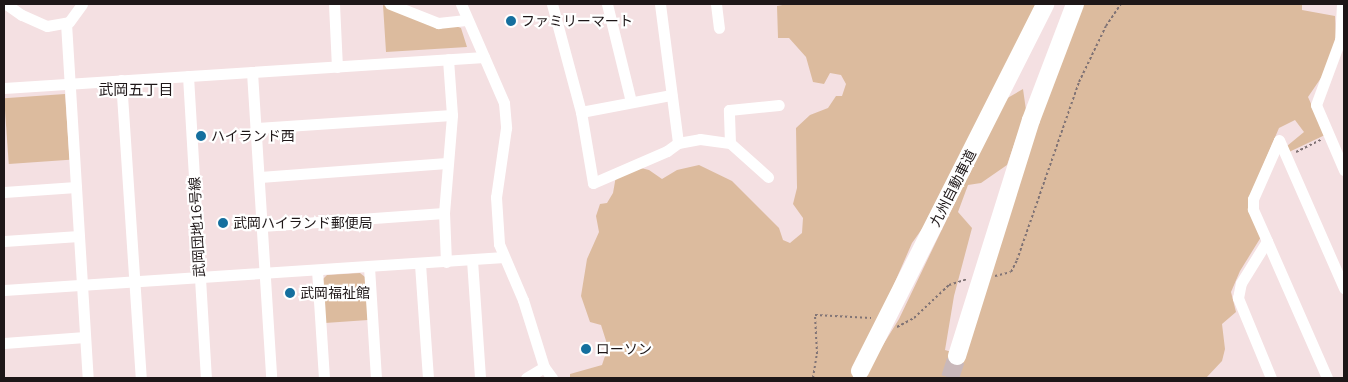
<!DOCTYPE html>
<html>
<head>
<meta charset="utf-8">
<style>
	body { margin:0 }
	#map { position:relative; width:1348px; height:382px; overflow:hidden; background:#f4e0e2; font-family:Mulish,"Noto Sans JP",sans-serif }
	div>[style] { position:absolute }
	.green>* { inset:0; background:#dcbb9e; transform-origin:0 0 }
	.highway-tunnel>* { height:18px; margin-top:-9px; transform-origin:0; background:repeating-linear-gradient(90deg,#c9b8ba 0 18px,transparent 0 27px) }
	.path>* { height:2px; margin-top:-1px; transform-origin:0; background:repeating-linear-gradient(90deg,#807375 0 2.5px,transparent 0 5px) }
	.minor>* { height:11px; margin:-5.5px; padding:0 5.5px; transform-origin:5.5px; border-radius:5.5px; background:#fff }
	.highway>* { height:18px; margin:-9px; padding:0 9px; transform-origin:9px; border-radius:9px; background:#fff }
	.dots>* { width:14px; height:14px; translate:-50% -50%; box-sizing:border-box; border:2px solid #fff; border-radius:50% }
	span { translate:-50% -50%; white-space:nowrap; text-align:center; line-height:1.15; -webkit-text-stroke:4.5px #fff; paint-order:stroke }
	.poi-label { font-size:14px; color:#1e1718 }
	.left { translate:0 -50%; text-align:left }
	.street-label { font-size:14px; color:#1e1718 }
	.neighbourhood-label { font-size:15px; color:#1e1718 }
	.frame { position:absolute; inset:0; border:5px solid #1e1718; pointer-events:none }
</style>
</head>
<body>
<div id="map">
	<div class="green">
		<div style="clip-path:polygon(788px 4px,1036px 4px,929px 219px,912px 243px,888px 298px,865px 374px,899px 319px,1004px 100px,1023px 89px,1026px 110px,1007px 165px,981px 183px,968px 185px,958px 212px,972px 228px,954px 296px,945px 350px,965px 356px,1042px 111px,1083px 4px,1302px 4px,1302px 10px,1335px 16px,1336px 41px,1323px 75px,1308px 97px,1325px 135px,1289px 152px,1287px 146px,1304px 132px,1295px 120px,1279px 128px,1250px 196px,1261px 237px,1240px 271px,1231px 292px,1236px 312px,1222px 324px,1225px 349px,1222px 361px,1206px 378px,570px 378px,570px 374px,602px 365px,608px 347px,601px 325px,590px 322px,581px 296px,587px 259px,599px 232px,596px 216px,600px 204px,607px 203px,613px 193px,616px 176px,637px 167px,649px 170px,662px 179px,677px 170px,699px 165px,732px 181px,779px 228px,783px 240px,790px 243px,802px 233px,803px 218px,793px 204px,797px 188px,796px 128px,810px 115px,828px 108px,836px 96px,842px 96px,846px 84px,841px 75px,830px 73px,824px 84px,813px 82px,806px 57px,789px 38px,778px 38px,777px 6px)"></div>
		<div style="clip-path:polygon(383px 5px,437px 27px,453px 25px,461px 28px,467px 47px,386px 52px)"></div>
		<div style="left:65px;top:94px;width:66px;height:61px;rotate:86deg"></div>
		<div style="clip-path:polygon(360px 273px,365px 277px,368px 320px,325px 323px,323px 279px,327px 275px)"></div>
	</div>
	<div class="highway-tunnel">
		<div style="left:950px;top:378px;width:23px;rotate:-72deg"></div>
	</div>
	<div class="path">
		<div style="left:1296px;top:152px;width:28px;rotate:-26deg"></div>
		<div style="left:995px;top:276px;width:16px;rotate:-14deg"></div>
		<div style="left:1011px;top:272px;width:13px;rotate:-63deg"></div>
		<div style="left:1017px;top:260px;width:188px;rotate:-70.8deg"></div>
		<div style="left:1079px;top:82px;width:62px;rotate:-64.3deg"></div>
		<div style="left:1106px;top:26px;width:27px;rotate:-56deg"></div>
		<div style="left:897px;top:327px;width:19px;rotate:-28deg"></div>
		<div style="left:914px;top:318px;width:48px;rotate:-43.3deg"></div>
		<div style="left:949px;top:285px;width:19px;rotate:-18deg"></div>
		<div style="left:813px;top:378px;width:24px;rotate:-81deg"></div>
		<div style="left:817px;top:354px;width:39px;rotate:-93deg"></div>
		<div style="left:815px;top:315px;width:56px;rotate:3.1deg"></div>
	</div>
	<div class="minor">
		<div style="left:6px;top:4px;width:19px;rotate:35deg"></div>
		<div style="left:22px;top:15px;width:27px;rotate:24deg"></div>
		<div style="left:47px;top:26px;width:22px;rotate:-10deg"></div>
		<div style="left:69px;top:22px;width:22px;rotate:-54deg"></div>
		<div style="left:334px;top:4px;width:63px;rotate:87.3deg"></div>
		<div style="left:390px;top:4px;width:52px;rotate:21.6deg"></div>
		<div style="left:438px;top:23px;width:28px;rotate:-6deg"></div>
		<div style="left:461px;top:4px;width:108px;rotate:66.5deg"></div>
		<div style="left:504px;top:103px;width:25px;rotate:85deg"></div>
		<div style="left:506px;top:128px;width:70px;rotate:98.2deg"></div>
		<div style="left:496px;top:197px;width:47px;rotate:86.3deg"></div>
		<div style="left:499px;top:244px;width:61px;rotate:66.8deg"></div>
		<div style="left:523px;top:300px;width:70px;rotate:72.6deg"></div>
		<div style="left:544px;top:367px;width:14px;rotate:54deg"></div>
		<div style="left:552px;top:4px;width:112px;rotate:75deg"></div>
		<div style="left:581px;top:112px;width:72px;rotate:80.4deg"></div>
		<div style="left:593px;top:183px;width:81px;rotate:-23.4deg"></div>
		<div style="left:667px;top:151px;width:14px;rotate:-36deg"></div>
		<div style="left:678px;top:143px;width:22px;rotate:-10deg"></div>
		<div style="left:700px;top:139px;width:30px;rotate:8deg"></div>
		<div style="left:730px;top:143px;width:51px;rotate:41.8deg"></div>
		<div style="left:607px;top:4px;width:101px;rotate:76.2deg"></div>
		<div style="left:660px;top:4px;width:140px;rotate:82.6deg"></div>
		<div style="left:716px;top:4px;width:24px;rotate:83deg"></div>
		<div style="left:1342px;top:4px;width:36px;rotate:93deg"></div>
		<div style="left:1340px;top:40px;width:69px;rotate:110.3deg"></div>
		<div style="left:1316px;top:105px;width:71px;rotate:66.7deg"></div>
		<div style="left:66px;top:23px;width:356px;rotate:86.5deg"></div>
		<div style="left:252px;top:72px;width:307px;rotate:86.4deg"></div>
		<div style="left:188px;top:76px;width:303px;rotate:86.6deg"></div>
		<div style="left:121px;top:80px;width:299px;rotate:86.2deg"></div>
		<div style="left:4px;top:88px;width:481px;rotate:-3.7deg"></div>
		<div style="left:581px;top:112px;width:92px;rotate:-10.7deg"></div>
		<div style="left:257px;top:128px;width:195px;rotate:-3.8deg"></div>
		<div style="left:1279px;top:140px;width:162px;rotate:66.3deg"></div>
		<div style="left:730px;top:143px;width:33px;rotate:-92deg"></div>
		<div style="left:729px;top:110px;width:50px;rotate:-5.7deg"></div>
		<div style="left:260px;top:177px;width:187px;rotate:-4.3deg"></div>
		<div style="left:4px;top:192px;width:72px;rotate:-4deg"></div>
		<div style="left:262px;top:226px;width:182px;rotate:-4.1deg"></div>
		<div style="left:4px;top:241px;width:75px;rotate:-3.8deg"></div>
		<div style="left:1267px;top:241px;width:150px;rotate:66.3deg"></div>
		<div style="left:472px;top:260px;width:118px;rotate:86.1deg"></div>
		<div style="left:446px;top:262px;width:49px;rotate:-92.3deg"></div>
		<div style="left:444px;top:213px;width:98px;rotate:-85.3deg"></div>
		<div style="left:452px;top:115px;width:56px;rotate:-94.1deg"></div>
		<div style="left:420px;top:264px;width:114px;rotate:86deg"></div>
		<div style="left:369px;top:267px;width:111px;rotate:86.4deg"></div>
		<div style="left:317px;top:270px;width:108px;rotate:86.3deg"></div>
		<div style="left:4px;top:290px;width:501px;rotate:-3.78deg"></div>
		<div style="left:4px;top:343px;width:81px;rotate:-4.2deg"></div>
		<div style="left:526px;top:378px;width:21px;rotate:-31deg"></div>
		<div style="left:1271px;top:378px;width:87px;rotate:-112.4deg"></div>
		<div style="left:1238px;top:298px;width:15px;rotate:-79deg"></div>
		<div style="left:1241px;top:283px;width:49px;rotate:-58.2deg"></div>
		<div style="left:1267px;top:241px;width:35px;rotate:-114deg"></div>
		<div style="left:1253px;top:209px;width:10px;rotate:-90deg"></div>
		<div style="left:1253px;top:199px;width:64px;rotate:-66.2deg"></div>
	</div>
	<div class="highway">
		<div style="left:957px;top:356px;width:247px;rotate:-72.6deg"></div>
		<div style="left:1031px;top:120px;width:124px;rotate:-69.2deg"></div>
		<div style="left:860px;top:371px;width:411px;rotate:-63.2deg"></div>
	</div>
	<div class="dots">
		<div style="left:511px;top:21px;background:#156f9e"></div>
		<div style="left:201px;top:136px;background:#156f9e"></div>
		<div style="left:223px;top:223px;background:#156f9e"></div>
		<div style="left:290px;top:293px;background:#156f9e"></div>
		<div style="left:586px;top:349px;background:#156f9e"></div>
	</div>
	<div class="poi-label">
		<span class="left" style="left:521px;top:21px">ファミリーマート</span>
		<span class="left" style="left:211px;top:136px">ハイランド西</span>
		<span class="left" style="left:233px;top:223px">武岡ハイランド郵便局</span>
		<span class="left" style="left:300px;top:293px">武岡福祉館</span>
		<span class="left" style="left:596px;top:349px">ローソン</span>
	</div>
	<div class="street-label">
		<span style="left:953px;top:188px;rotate:-63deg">九州自動車道</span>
		<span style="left:197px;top:227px;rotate:-93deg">武岡団地16号線</span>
	</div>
	<div class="neighbourhood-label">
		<span style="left:136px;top:90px">武岡五丁目</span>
	</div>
	<div class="frame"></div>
</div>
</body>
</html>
